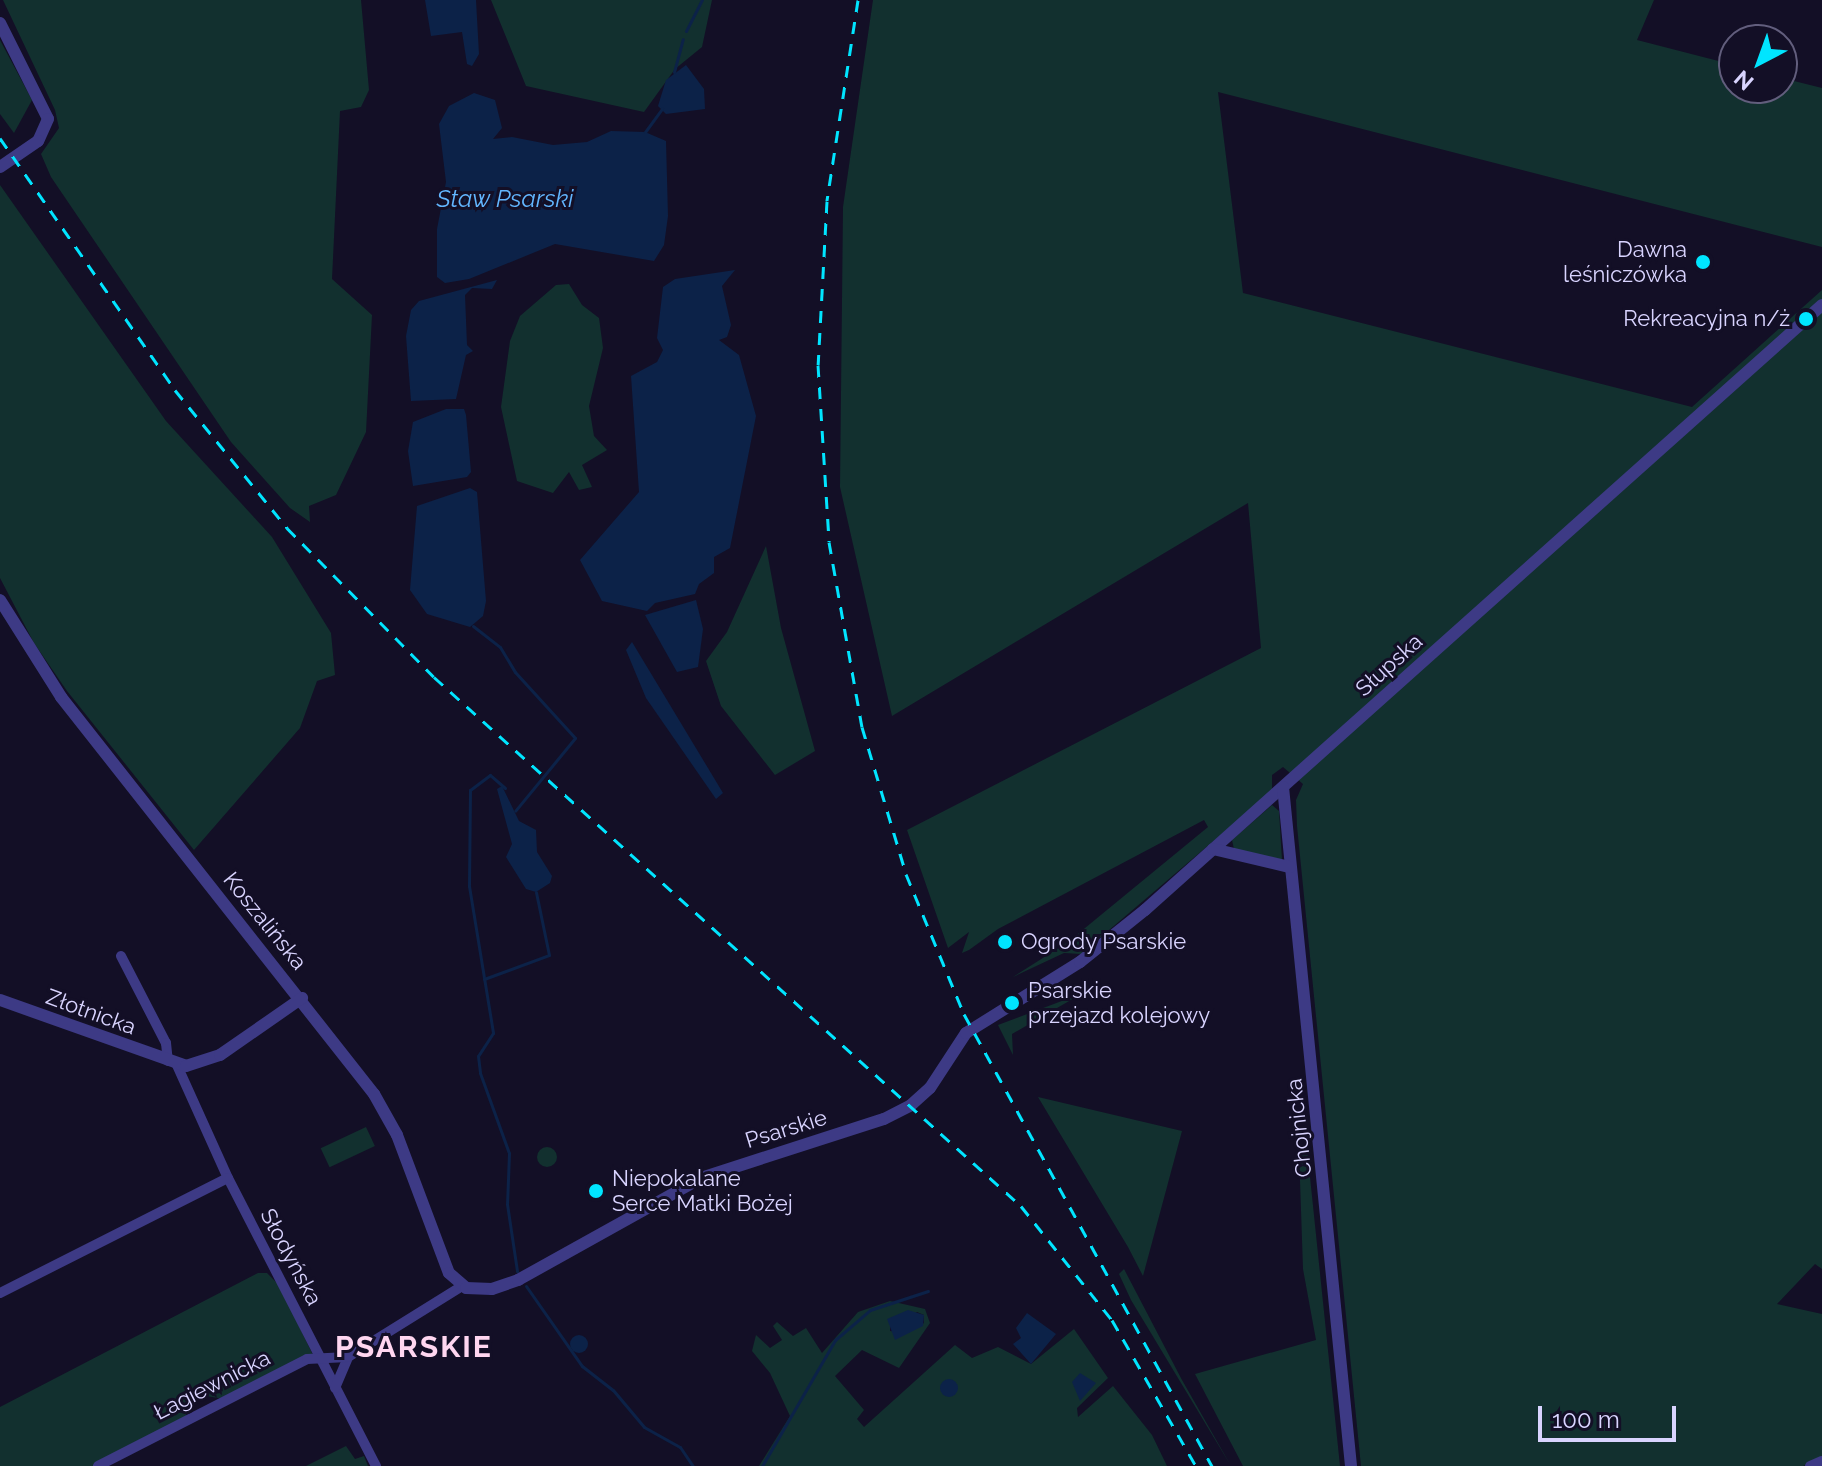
<!DOCTYPE html>
<html>
<head>
<meta charset="utf-8">
<style>
	body { margin:0 }
	#map { position:relative; width:1822px; height:1466px; overflow:hidden; background:#130f26; font-family:Raleway,sans-serif }
	div>[style] { position:absolute }
	.green>* { inset:0; background:#12302f; transform-origin:0 0 }
	.round { border-radius:50% }
	.water>* { inset:0; background:#0c2248 }
	.stream>* { height:3px; margin:-1.5px; padding:0 1.5px; transform-origin:1.5px; border-radius:1.5px; background:#0c2248 }
	.minor>* { height:10px; margin:-5px; padding:0 5px; transform-origin:5px; border-radius:5px; background:#3d3a85 }
	.tertiary>* { height:12px; margin:-6px; padding:0 6px; transform-origin:6px; border-radius:6px; background:#3d3a85 }
	.rail>* { height:3px; margin-top:-1.5px; transform-origin:0; background:repeating-linear-gradient(90deg,#00e5ff 0 12px,transparent 0 22px) }
	.dots>* { width:22px; height:22px; translate:-50% -50%; box-sizing:border-box; border:4px solid #130f26; border-radius:50% }
	span { translate:-50% -50%; white-space:nowrap; text-align:center; line-height:1.15; -webkit-text-stroke:6px #130f26; paint-order:stroke }
	.poi-label { font-size:22px; color:#d9d4ff }
	.right { translate:-100% -50%; text-align:right }
	.left { translate:0 -50%; text-align:left }
	.street-label { font-size:22px; color:#d9d4ff }
	.water-label { font-size:24px; color:#62b6ff; font-style:italic }
	.district-label { font-size:30px; color:#ffd6f0; font-weight:700; letter-spacing:2px }
	.north { position:absolute; left:1718px; top:24px; width:80px; height:80px; box-sizing:border-box; background:#130f26; border:2px solid #625e7d; border-radius:50%; rotate:221deg; font-size:22px; font-weight:700; line-height:32px; text-align:center; color:#d9d4ff }
	.north::after { content:''; display:block; margin:auto; width:28px; height:36px; background:#00e5ff; clip-path:polygon(50% 0,100% 100%,50% 72%,0 100%) }
	.scale { position:absolute; left:1538px; top:1406px; width:138px; height:36px; box-sizing:border-box; border:4px solid #d9d4ff; border-top:0; padding-left:10px; font-size:24px; line-height:28px; white-space:nowrap; color:#d9d4ff; -webkit-text-stroke:6px #130f26; paint-order:stroke }
</style>
</head>
<body>
<div id="map">
	<div class="green">
		<div style="clip-path:polygon(3px 0,361px 0,369px 90px,361px 107px,340px 111px,332px 279px,372px 315px,366px 432px,336px 495px,309px 506px,310px 522px,290px 508px,231px 442px,51px 177px,41px 154px,59px 128px,55px 110px)"></div>
		<div style="clip-path:polygon(491px 0,712px 0,702px 47px,675px 69px,644px 112px,526px 86px)"></div>
		<div style="clip-path:polygon(873px 0,1654px 0,1637px 40px,1734px 65px,1734px 88px,1782px 88px,1782px 78px,1822px 88px,1822px 247px,1218px 92px,1243px 293px,1692px 407px,1822px 290px,1822px 1269px,1815px 1264px,1777px 1304px,1822px 1314px,1822px 1458px,1803px 1466px,1361px 1466px,1297px 826px,1296px 800px,1303px 784px,1283px 767px,1272px 775px,1272px 791px,1081px 954px,1064px 953px,1013px 977px,1068px 942px,1208px 827px,1204px 820px,998px 929px,969px 950px,962px 953px,969px 932px,948px 948px,907px 830px,1261px 648px,1248px 503px,892px 716px,840px 487px,843px 207px)"></div>
		<div style="clip-path:polygon(0 40px,32px 100px,14px 133px,0 114px)"></div>
		<div style="clip-path:polygon(0 185px,166px 421px,272px 537px,331px 633px,335px 675px,317px 681px,300px 728px,194px 850px,67px 691px,34px 643px,0 578px)"></div>
		<div style="clip-path:polygon(569px 284px,582px 305px,599px 318px,603px 348px,589px 406px,594px 436px,607px 450px,582px 465px,592px 487px,579px 490px,569px 472px,553px 493px,517px 481px,501px 407px,510px 341px,520px 316px,556px 285px)"></div>
		<div style="clip-path:polygon(766px 546px,781px 628px,815px 751px,775px 775px,721px 706px,706px 661px,727px 632px)"></div>
		<div style="clip-path:polygon(1272px 805px,1279px 811px,1282px 860px,1234px 849px,1232px 840px)"></div>
		<div style="clip-path:polygon(1083px 993px,1012px 1034px,1013px 1055px,998px 1025px)"></div>
		<div style="clip-path:polygon(1038px 1097px,1182px 1131px,1143px 1276px,1128px 1247px)"></div>
		<div style="left:366px;top:1127px;width:21px;height:50px;rotate:65deg"></div>
		<div class="round" style="left:537px;top:1147px;width:20px;height:20px"></div>
		<div style="clip-path:polygon(1307px 1148px,1340px 1466px,1243px 1466px,1195px 1374px,1316px 1340px,1303px 1269px,1299px 1151px)"></div>
		<div style="clip-path:polygon(1124px 1269px,1182px 1380px,1231px 1466px,1131px 1300px,1119px 1274px)"></div>
		<div style="clip-path:polygon(258px 1273px,267px 1273px,279px 1285px,313px 1355px,224px 1399px,200px 1395px,187px 1406px,186px 1419px,94px 1466px,0 1466px,0 1407px)"></div>
		<div style="clip-path:polygon(evenodd,890px 1301px,925px 1309px,930px 1323px,899px 1368px,862px 1350px,835px 1376px,864px 1410px,857px 1419px,864px 1427px,955px 1345px,972px 1358px,998px 1347px,1031px 1364px,1074px 1329px,1108px 1378px,1077px 1408px,1078px 1417px,1113px 1386px,1152px 1435px,1167px 1466px,759px 1466px,790px 1416px,770px 1373px,752px 1351px,756px 1335px,770px 1348px,782px 1340px,773px 1326px,777px 1322px,793px 1336px,806px 1328px,822px 1353px,858px 1312px,890px 1301px,917px 1312px,924px 1315px,924px 1323px,908px 1333px,890px 1331px,890px 1326px,917px 1312px)"></div>
		<div style="clip-path:polygon(346px 1446px,355px 1459px,364px 1456px,368px 1466px,306px 1466px)"></div>
	</div>
	<div class="water">
		<div style="clip-path:polygon(425px 0,476px 0,479px 54px,472px 66px,467px 64px,462px 32px,431px 36px)"></div>
		<div style="clip-path:polygon(686px 65px,704px 89px,705px 109px,666px 114px,658px 106px,666px 80px)"></div>
		<div style="clip-path:polygon(474px 93px,495px 100px,502px 128px,493px 139px,512px 137px,553px 145px,587px 142px,611px 131px,645px 132px,666px 141px,668px 216px,664px 245px,654px 261px,555px 244px,469px 279px,445px 283px,437px 277px,437px 229px,446px 182px,439px 124px,449px 106px)"></div>
		<div style="clip-path:polygon(735px 270px,722px 286px,731px 325px,727px 337px,719px 340px,739px 355px,756px 416px,730px 548px,714px 557px,714px 573px,699px 584px,695px 594px,655px 603px,647px 611px,602px 601px,580px 560px,639px 492px,631px 376px,657px 362px,663px 350px,657px 338px,663px 287px,675px 279px)"></div>
		<div style="clip-path:polygon(497px 280px,492px 289px,472px 288px,465px 295px,467px 345px,473px 351px,466px 355px,456px 399px,411px 401px,406px 336px,411px 310px,419px 301px)"></div>
		<div style="clip-path:polygon(446px 409px,464px 409px,466px 415px,471px 472px,467px 477px,413px 486px,408px 451px,413px 422px)"></div>
		<div style="clip-path:polygon(470px 488px,477px 492px,486px 601px,483px 616px,470px 627px,427px 614px,410px 590px,417px 506px)"></div>
		<div style="clip-path:polygon(696px 600px,703px 629px,698px 667px,677px 672px,645px 615px)"></div>
		<div style="clip-path:polygon(632px 642px,723px 793px,716px 799px,646px 698px,626px 650px)"></div>
		<div style="clip-path:polygon(502px 786px,519px 821px,536px 830px,537px 852px,552px 876px,550px 883px,536px 892px,526px 889px,506px 857px,512px 844px,497px 789px)"></div>
		<div style="clip-path:polygon(908px 1310px,924px 1315px,923px 1326px,895px 1340px,887px 1319px)"></div>
		<div style="clip-path:polygon(1027px 1313px,1056px 1334px,1031px 1364px,1013px 1344px,1021px 1338px,1016px 1328px)"></div>
		<div class="round" style="left:570px;top:1335px;width:18px;height:18px"></div>
		<div style="clip-path:polygon(1080px 1373px,1096px 1383px,1080px 1401px,1072px 1382px)"></div>
		<div class="round" style="left:940px;top:1379px;width:18px;height:18px"></div>
	</div>
	<div class="stream">
		<div style="left:686px;top:31px;width:35px;rotate:-63deg"></div>
		<div style="left:674px;top:72px;width:34px;rotate:-75deg"></div>
		<div style="left:645px;top:132px;width:29px;rotate:-54deg"></div>
		<div style="left:473px;top:626px;width:34px;rotate:38deg"></div>
		<div style="left:500px;top:647px;width:29px;rotate:59deg"></div>
		<div style="left:515px;top:672px;width:89px;rotate:47.7deg"></div>
		<div style="left:575px;top:738px;width:94px;rotate:129.4deg"></div>
		<div style="left:505px;top:788px;width:20px;rotate:-139deg"></div>
		<div style="left:490px;top:775px;width:25px;rotate:143deg"></div>
		<div style="left:470px;top:790px;width:96px;rotate:90.6deg"></div>
		<div style="left:469px;top:886px;width:149px;rotate:80.7deg"></div>
		<div style="left:493px;top:1033px;width:27px;rotate:123deg"></div>
		<div style="left:478px;top:1056px;width:17px;rotate:83deg"></div>
		<div style="left:480px;top:1073px;width:85px;rotate:70.1deg"></div>
		<div style="left:509px;top:1153px;width:51px;rotate:92.2deg"></div>
		<div style="left:507px;top:1204px;width:68px;rotate:81.5deg"></div>
		<div style="left:484px;top:979px;width:69px;rotate:-20.3deg"></div>
		<div style="left:549px;top:955px;width:64px;rotate:-101.7deg"></div>
		<div style="left:526px;top:1286px;width:98px;rotate:55deg"></div>
		<div style="left:582px;top:1366px;width:39px;rotate:38deg"></div>
		<div style="left:613px;top:1390px;width:48px;rotate:50deg"></div>
		<div style="left:644px;top:1427px;width:41px;rotate:29.1deg"></div>
		<div style="left:680px;top:1447px;width:23px;rotate:56deg"></div>
		<div style="left:762px;top:1466px;width:146px;rotate:-59.9deg"></div>
		<div style="left:835px;top:1340px;width:46px;rotate:-40.6deg"></div>
		<div style="left:870px;top:1310px;width:61px;rotate:-18.1deg"></div>
	</div>
	<div class="minor">
		<div style="left:121px;top:956px;width:98px;rotate:62.7deg"></div>
		<div style="left:166px;top:1043px;width:18px;rotate:84deg"></div>
		<div style="left:176px;top:1063px;width:126px;rotate:65.7deg"></div>
		<div style="left:228px;top:1178px;width:324px;rotate:62.8deg"></div>
		<div style="left:0;top:1293px;width:255px;rotate:-26.8deg"></div>
		<div style="left:335px;top:1388px;width:34px;rotate:-67deg"></div>
		<div style="left:98px;top:1466px;width:235px;rotate:-27.1deg"></div>
		<div style="left:307px;top:1359px;width:41px;rotate:-2.8deg"></div>
		<div style="left:348px;top:1357px;width:134px;rotate:-31.9deg"></div>
		<div style="left:1810px;top:1466px;width:13px;rotate:-23deg"></div>
	</div>
	<div class="tertiary">
		<div style="left:0;top:23px;width:107px;rotate:63.4deg"></div>
		<div style="left:48px;top:119px;width:24px;rotate:114deg"></div>
		<div style="left:38px;top:141px;width:46px;rotate:145.6deg"></div>
		<div style="left:0;top:600px;width:115px;rotate:57.8deg"></div>
		<div style="left:61px;top:697px;width:506px;rotate:51.75deg"></div>
		<div style="left:374px;top:1094px;width:47px;rotate:60.7deg"></div>
		<div style="left:397px;top:1135px;width:147px;rotate:69.4deg"></div>
		<div style="left:449px;top:1273px;width:23px;rotate:41deg"></div>
		<div style="left:466px;top:1288px;width:26px;rotate:2deg"></div>
		<div style="left:492px;top:1289px;width:28px;rotate:-19deg"></div>
		<div style="left:518px;top:1280px;width:210px;rotate:-29.1deg"></div>
		<div style="left:701px;top:1178px;width:192px;rotate:-17.9deg"></div>
		<div style="left:884px;top:1119px;width:30px;rotate:-27deg"></div>
		<div style="left:911px;top:1105px;width:25px;rotate:-42deg"></div>
		<div style="left:930px;top:1088px;width:66px;rotate:-56.8deg"></div>
		<div style="left:966px;top:1033px;width:134px;rotate:-31.9deg"></div>
		<div style="left:1080px;top:962px;width:83px;rotate:-38.7deg"></div>
		<div style="left:1145px;top:910px;width:908px;rotate:-41.79deg"></div>
		<div style="left:1283px;top:787px;width:682px;rotate:84.28deg"></div>
		<div style="left:1213px;top:849px;width:79px;rotate:13.2deg"></div>
		<div style="left:0;top:1000px;width:197px;rotate:19.5deg"></div>
		<div style="left:186px;top:1066px;width:36px;rotate:-18deg"></div>
		<div style="left:220px;top:1055px;width:100px;rotate:-34.8deg"></div>
	</div>
	<div class="rail">
		<div style="left:858px;top:0;width:203px;rotate:98.8deg"></div>
		<div style="left:827px;top:201px;width:164px;rotate:93.1deg"></div>
		<div style="left:818px;top:365px;width:177px;rotate:86.4deg"></div>
		<div style="left:829px;top:542px;width:188px;rotate:79.9deg"></div>
		<div style="left:862px;top:727px;width:153px;rotate:73.3deg"></div>
		<div style="left:906px;top:874px;width:152px;rotate:67.5deg"></div>
		<div style="left:964px;top:1014px;width:516px;rotate:61.25deg"></div>
		<div style="left:0;top:138px;width:307px;rotate:55.2deg"></div>
		<div style="left:175px;top:390px;width:178px;rotate:50.9deg"></div>
		<div style="left:287px;top:528px;width:209px;rotate:45.4deg"></div>
		<div style="left:434px;top:677px;width:790px;rotate:42.02deg"></div>
		<div style="left:1021px;top:1206px;width:146px;rotate:51.4deg"></div>
		<div style="left:1112px;top:1320px;width:168px;rotate:60.1deg"></div>
	</div>
	<div class="dots">
		<div style="left:1703px;top:262px;background:#00e5ff"></div>
		<div style="left:1806px;top:319px;background:#00e5ff"></div>
		<div style="left:1005px;top:942px;background:#00e5ff"></div>
		<div style="left:1012px;top:1003px;background:#00e5ff"></div>
		<div style="left:596px;top:1191px;background:#00e5ff"></div>
	</div>
	<div class="poi-label">
		<span class="right" style="left:1687px;top:262px">Dawna<br>leśniczówka</span>
		<span class="right" style="left:1790px;top:319px">Rekreacyjna n/ż</span>
		<span class="left" style="left:1021px;top:942px">Ogrody Psarskie</span>
		<span class="left" style="left:1028px;top:1003px">Psarskie<br>przejazd kolejowy</span>
		<span class="left" style="left:612px;top:1191px">Niepokalane<br>Serce Matki Bożej</span>
	</div>
	<div class="street-label">
		<span style="left:1389px;top:665px;rotate:-42deg">Słupska</span>
		<span style="left:265px;top:921px;rotate:51deg">Koszalińska</span>
		<span style="left:91px;top:1012px;rotate:20deg">Złotnicka</span>
		<span style="left:1299px;top:1128px;rotate:-96deg">Chojnicka</span>
		<span style="left:786px;top:1129px;rotate:-17deg">Psarskie</span>
		<span style="left:291px;top:1257px;rotate:62deg">Słodyńska</span>
		<span style="left:212px;top:1385px;rotate:-27deg">Łagiewnicka</span>
	</div>
	<div class="water-label">
		<span style="left:505px;top:199px">Staw Psarski</span>
	</div>
	<div class="district-label">
		<span style="left:414px;top:1347px">PSARSKIE</span>
	</div>
	<div class="north">N</div>
	<div class="scale">100 m</div>
</div>
</body>
</html>
